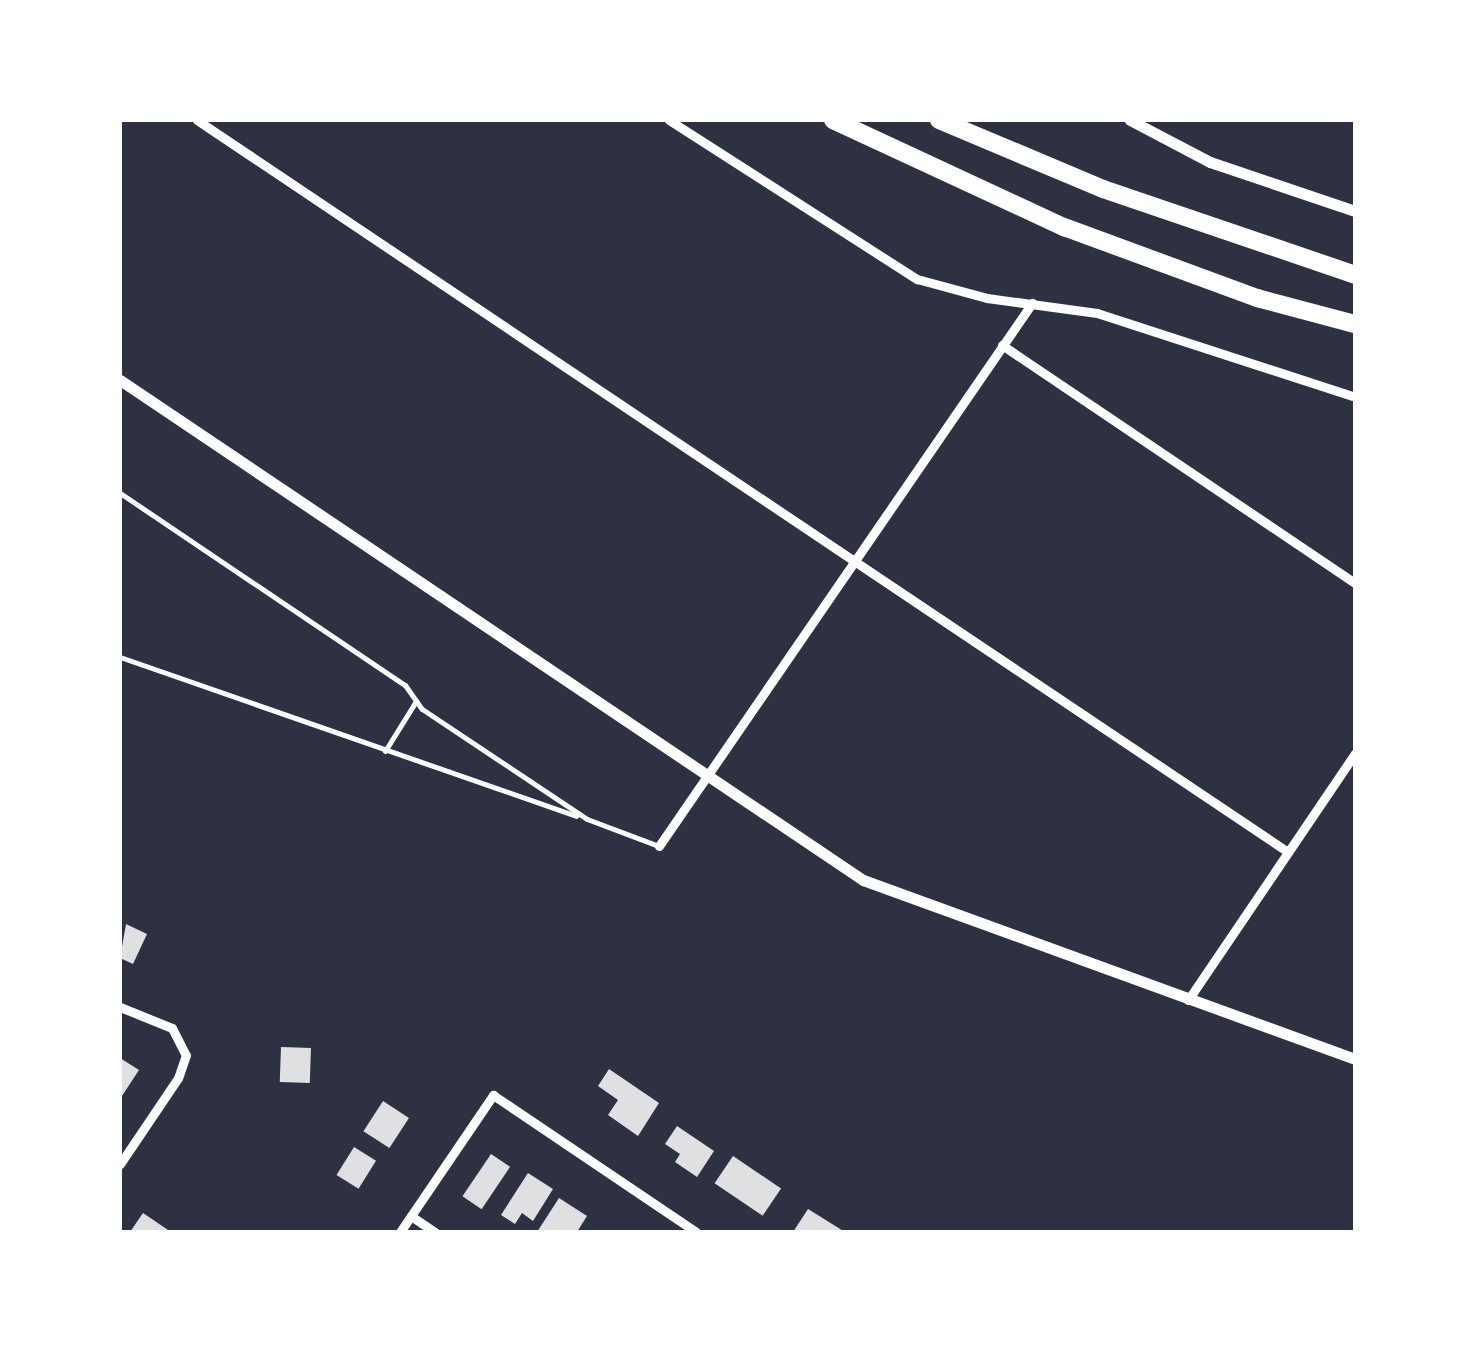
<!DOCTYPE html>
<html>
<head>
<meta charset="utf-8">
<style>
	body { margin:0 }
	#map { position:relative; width:1475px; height:1352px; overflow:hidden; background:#2d3142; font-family:"IBM Plex Sans",sans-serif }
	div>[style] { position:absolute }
	.building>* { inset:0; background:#e0e0e3; transform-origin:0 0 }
	.service>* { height:5px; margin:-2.5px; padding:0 2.5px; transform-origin:2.5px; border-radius:2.5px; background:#fff }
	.minor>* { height:9px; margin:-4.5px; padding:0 4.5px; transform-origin:4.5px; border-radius:4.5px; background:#fff }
	.tertiary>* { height:11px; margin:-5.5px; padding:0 5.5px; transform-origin:5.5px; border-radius:5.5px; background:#fff }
	.motorway>* { height:18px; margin:-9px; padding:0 9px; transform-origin:9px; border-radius:9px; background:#fff }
	span { translate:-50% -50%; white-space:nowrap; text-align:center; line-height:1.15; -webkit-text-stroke:8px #fff; paint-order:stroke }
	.frame { position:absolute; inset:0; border:122px solid #fff; pointer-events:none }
</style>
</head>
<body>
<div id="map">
	<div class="building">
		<div style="clip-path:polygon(126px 924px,147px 934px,133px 964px,120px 958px)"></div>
		<div style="left:281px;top:1047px;width:30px;height:35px;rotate:2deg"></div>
		<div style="clip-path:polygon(120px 1058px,139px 1070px,120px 1099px)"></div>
		<div style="clip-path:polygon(609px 1069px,659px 1103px,638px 1136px,608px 1115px,618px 1100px,598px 1086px)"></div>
		<div style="left:383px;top:1101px;width:31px;height:36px;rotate:33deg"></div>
		<div style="clip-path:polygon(677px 1126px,714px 1151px,697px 1177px,675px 1162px,680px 1154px,665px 1144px)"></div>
		<div style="left:354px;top:1147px;width:26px;height:33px;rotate:32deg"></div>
		<div style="left:491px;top:1154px;width:23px;height:51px;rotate:34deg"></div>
		<div style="left:733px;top:1156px;width:58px;height:33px;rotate:34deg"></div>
		<div style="clip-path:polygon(528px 1173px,553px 1189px,533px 1221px,522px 1213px,515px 1224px,501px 1215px)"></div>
		<div style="clip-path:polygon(559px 1198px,587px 1216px,577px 1232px,537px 1232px)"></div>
		<div style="clip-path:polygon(808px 1209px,845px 1232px,793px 1232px)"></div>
		<div style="clip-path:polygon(143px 1213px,171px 1232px,130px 1232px)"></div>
	</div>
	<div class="service">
		<div style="left:120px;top:493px;width:344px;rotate:34deg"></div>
		<div style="left:405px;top:685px;width:29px;rotate:55deg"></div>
		<div style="left:422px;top:709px;width:198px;rotate:33.7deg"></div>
		<div style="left:120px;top:657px;width:483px;rotate:19.2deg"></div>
		<div style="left:385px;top:751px;width:59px;rotate:-58.2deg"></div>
		<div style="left:587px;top:819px;width:77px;rotate:20.6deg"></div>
	</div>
	<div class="minor">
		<div style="left:197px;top:120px;width:1314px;rotate:33.86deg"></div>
		<div style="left:669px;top:120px;width:295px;rotate:32.7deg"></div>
		<div style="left:917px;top:279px;width:73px;rotate:15.2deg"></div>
		<div style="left:987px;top:298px;width:111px;rotate:7.8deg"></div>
		<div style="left:1097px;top:313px;width:271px;rotate:18deg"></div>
		<div style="left:1002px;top:345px;width:426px;rotate:34deg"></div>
		<div style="left:659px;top:846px;width:659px;rotate:-55.51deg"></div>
		<div style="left:1188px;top:1000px;width:298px;rotate:-55.9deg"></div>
		<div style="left:120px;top:1007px;width:56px;rotate:22deg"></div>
		<div style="left:172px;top:1028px;width:30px;rotate:63deg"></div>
		<div style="left:186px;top:1055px;width:24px;rotate:109deg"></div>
		<div style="left:178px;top:1078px;width:104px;rotate:124deg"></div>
		<div style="left:411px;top:1216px;width:29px;rotate:34deg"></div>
		<div style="left:400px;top:1232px;width:166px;rotate:-55.8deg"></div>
		<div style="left:493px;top:1095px;width:245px;rotate:34deg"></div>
	</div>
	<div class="tertiary">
		<div style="left:1130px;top:120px;width:90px;rotate:27.7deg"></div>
		<div style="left:1210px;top:162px;width:153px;rotate:18.7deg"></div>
		<div style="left:120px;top:380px;width:896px;rotate:33.94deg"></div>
		<div style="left:863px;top:880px;width:524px;rotate:19.99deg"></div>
	</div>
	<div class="motorway">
		<div style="left:833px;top:120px;width:255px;rotate:24.9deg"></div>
		<div style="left:1064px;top:227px;width:206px;rotate:20.2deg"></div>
		<div style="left:1257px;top:298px;width:101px;rotate:14.9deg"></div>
		<div style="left:939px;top:120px;width:178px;rotate:22.8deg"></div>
		<div style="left:1103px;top:189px;width:266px;rotate:18.8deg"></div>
	</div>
	<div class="frame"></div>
</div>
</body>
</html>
